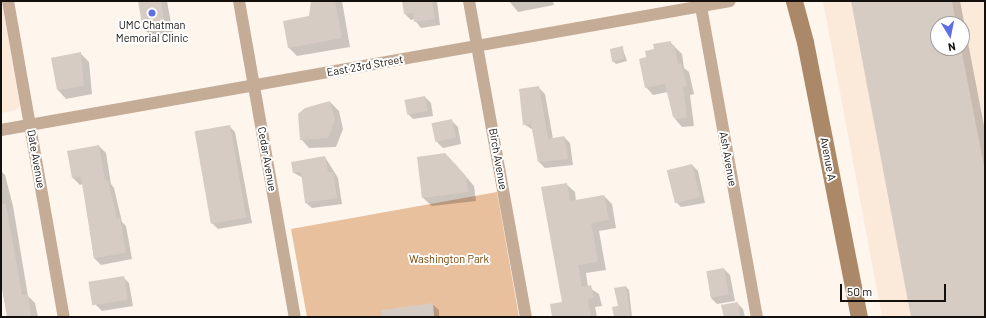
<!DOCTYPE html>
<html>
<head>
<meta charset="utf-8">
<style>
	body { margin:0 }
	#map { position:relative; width:986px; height:318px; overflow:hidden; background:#fef5ed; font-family:Barlow,sans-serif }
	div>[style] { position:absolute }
	.built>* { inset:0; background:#fbe9da }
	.green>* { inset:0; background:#e8c09d }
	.shadow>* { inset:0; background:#0003 }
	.building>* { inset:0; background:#d7ccc3; transform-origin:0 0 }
	.minor>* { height:12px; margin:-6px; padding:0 6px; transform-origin:6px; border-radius:6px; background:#c5ac97 }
	.secondary>* { height:17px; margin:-8.5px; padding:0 8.5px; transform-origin:8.5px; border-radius:8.5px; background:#ab8868 }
	.dots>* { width:11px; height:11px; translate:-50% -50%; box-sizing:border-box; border:2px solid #fff; border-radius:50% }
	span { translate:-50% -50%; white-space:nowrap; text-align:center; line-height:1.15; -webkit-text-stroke:4px #fff; paint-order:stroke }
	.poi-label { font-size:11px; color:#14100d }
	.street-label { font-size:11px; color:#14100d }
	.park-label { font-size:11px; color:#754302 }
	.frame { position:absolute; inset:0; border:2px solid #14100d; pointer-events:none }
	.north { position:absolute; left:930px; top:16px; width:40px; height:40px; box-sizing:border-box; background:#fff; border:1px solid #a19f9e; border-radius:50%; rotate:170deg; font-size:11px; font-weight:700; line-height:16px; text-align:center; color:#14100d }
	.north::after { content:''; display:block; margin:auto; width:14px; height:18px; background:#5e6fe6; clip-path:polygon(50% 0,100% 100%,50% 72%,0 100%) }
	.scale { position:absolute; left:840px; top:284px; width:106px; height:18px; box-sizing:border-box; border:2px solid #14100d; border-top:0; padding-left:5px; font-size:12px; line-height:14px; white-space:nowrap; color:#14100d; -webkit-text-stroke:3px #fff; paint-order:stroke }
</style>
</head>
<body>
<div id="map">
	<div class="built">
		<div style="clip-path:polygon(2px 1px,20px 105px,16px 110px,1px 113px)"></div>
		<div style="clip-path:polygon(evenodd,823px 1px,985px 1px,985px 317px,882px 317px,823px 1px,938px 24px,962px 24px,962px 48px,938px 48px,938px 24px)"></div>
	</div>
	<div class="green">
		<div style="clip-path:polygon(497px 192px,519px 317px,307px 317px,291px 229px)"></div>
	</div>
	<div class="shadow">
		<div style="clip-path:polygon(139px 1px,167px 1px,173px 34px,153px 38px,144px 29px)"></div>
		<div style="clip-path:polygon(312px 1px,342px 1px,350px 47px,297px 56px,289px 48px,310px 17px)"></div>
		<div style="clip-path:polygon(403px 1px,437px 1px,440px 25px,421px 28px,414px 19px,411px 20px,405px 14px)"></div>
		<div style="clip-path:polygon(509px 1px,553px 1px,554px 5px,518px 12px)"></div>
		<div style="clip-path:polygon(evenodd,852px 1px,960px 1px,985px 131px,985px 317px,912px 317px,852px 1px,938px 24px,962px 24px,962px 48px,938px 48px,938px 24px)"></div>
		<div style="clip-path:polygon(670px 42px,682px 54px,684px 68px,689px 72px,694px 94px,690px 95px,694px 126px,682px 127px,675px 119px,668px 92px,653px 95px,646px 87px,648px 58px,655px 50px)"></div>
		<div style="clip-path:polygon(622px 47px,627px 61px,616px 64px,613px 61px)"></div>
		<div style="clip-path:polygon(80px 53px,89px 62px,92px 94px,66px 99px,58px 90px,52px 58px)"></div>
		<div style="clip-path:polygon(539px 88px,545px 94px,553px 139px,564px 137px,570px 143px,573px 165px,545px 168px,539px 162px,533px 130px,524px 124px)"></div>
		<div style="clip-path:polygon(425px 97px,431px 103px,433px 116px,413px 119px,407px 113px)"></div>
		<div style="clip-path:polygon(330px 102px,339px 111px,343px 129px,336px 147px,309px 148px,301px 139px)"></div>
		<div style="clip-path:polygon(451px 120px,458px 127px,461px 144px,443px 148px,437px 142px)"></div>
		<div style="clip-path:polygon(229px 126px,235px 132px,252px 223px,218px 229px,212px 223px)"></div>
		<div style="clip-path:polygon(99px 146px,106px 153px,111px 184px,114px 188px,122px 222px,126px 226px,132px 259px,101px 265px,94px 258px,83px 184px,80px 185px,73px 178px,69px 152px)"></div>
		<div style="clip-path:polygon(325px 157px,338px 178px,342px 204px,312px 208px,306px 203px,303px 178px,294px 173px)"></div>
		<div style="clip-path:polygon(454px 163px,474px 186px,476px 201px,432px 206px,423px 198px)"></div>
		<div style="clip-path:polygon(692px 165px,698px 171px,705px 203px,681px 207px,675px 201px)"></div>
		<div style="clip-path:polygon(1px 171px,5px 175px,13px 206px,28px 296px,35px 303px,38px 317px,8px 317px,1px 283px)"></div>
		<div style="clip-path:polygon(566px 184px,575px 192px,576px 201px,604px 196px,612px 204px,616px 228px,599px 231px,606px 270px,586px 273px,588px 287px,599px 294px,602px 306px,595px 307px,597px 317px,553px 317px,563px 303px)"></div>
		<div style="clip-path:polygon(724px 269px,730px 275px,735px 301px,717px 304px,711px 298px,707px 272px)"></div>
		<div style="clip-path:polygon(123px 277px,129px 283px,133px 306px,102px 311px,96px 305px,89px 283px)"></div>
		<div style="clip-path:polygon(626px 287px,629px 290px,632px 317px,616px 317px)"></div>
		<div style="clip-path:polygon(737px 303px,743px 309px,745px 317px,725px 317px)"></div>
		<div style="clip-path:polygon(432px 304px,439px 310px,439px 317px,399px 317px)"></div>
	</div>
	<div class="building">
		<div style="clip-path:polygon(138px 1px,161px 1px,165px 26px,143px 30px)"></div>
		<div style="clip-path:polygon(311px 1px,335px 1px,342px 38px,288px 48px,283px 21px,309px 16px)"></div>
		<div style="clip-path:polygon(402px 1px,432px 1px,435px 19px,414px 22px,413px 13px,404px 14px)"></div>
		<div style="clip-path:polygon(851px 1px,952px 1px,956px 24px,938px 24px,938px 48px,961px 48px,985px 171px,985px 317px,911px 317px)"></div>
		<div style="clip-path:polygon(671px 41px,671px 45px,674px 45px,678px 64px,681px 63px,687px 86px,683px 87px,687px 118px,676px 119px,673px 117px,665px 84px,645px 88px,639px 59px,646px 57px,645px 51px,654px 49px,653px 44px)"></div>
		<div style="clip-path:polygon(623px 46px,624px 59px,612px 62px,610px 49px)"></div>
		<div style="clip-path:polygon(81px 52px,84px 86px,57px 90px,51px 58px)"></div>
		<div style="clip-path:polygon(539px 86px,548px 139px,564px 136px,568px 159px,538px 162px,531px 124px,523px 125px,519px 89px)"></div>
		<div style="left:425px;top:96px;width:15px;height:21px;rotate:79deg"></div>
		<div style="clip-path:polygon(330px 101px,335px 120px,328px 138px,300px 140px,298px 114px,305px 108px)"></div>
		<div style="left:452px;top:119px;width:19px;height:21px;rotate:78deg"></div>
		<div style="left:230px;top:125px;width:94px;height:36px;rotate:80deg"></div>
		<div style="clip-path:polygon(99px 145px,105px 180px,108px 180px,117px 219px,120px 218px,126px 253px,94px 258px,81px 177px,72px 178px,67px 151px)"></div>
		<div style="clip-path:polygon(445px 153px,466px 176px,468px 192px,422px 198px,417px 157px)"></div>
		<div style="clip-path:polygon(325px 156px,328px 172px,333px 172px,337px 198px,305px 203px,301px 172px,293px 173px,291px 162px)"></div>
		<div style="left:692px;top:164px;width:34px;height:26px;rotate:76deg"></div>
		<div style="clip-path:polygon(567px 183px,570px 201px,604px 195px,609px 220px,591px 223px,598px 262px,578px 265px,582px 287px,591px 285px,594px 298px,588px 299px,591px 317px,552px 317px,550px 304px,562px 302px,541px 187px)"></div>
		<div style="clip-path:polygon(1px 204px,6px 204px,22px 295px,28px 294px,31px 317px,7px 317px,1px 283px)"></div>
		<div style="left:724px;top:268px;width:27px;height:18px;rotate:80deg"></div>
		<div style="left:124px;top:276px;width:24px;height:36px;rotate:81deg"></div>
		<div style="clip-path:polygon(626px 286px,630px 317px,614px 317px,612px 307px,618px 306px,614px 288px)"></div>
		<div style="clip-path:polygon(738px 302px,740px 317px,724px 317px,721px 305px)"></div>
		<div style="clip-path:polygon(433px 303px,434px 317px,382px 317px,382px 310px)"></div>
	</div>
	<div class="minor">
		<div style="left:8px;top:1px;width:321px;rotate:80deg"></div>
		<div style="left:239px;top:1px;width:321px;rotate:80deg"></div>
		<div style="left:469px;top:1px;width:321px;rotate:79.8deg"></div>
		<div style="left:700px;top:1px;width:321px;rotate:79.8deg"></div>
		<div style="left:1px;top:130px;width:740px;rotate:-10.03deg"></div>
	</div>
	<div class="secondary">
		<div style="left:794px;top:1px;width:42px;rotate:75deg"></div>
		<div style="left:805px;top:42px;width:280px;rotate:78.9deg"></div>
	</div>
	<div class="dots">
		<div style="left:152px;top:13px;background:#5e6fe6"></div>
	</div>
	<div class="poi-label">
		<span style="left:152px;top:32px">UMC Chatman<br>Memorial Clinic</span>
	</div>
	<div class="street-label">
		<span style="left:365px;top:66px;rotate:-10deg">East 23rd Street</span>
		<span style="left:36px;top:159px;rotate:80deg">Date Avenue</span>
		<span style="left:267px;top:159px;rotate:80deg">Cedar Avenue</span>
		<span style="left:498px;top:159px;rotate:80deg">Birch Avenue</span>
		<span style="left:728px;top:159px;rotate:80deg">Ash Avenue</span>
		<span style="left:828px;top:159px;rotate:79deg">Avenue A</span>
	</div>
	<div class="park-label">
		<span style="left:449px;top:259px">Washington Park</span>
	</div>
	<div class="frame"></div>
	<div class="north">N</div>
	<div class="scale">50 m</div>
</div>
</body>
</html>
